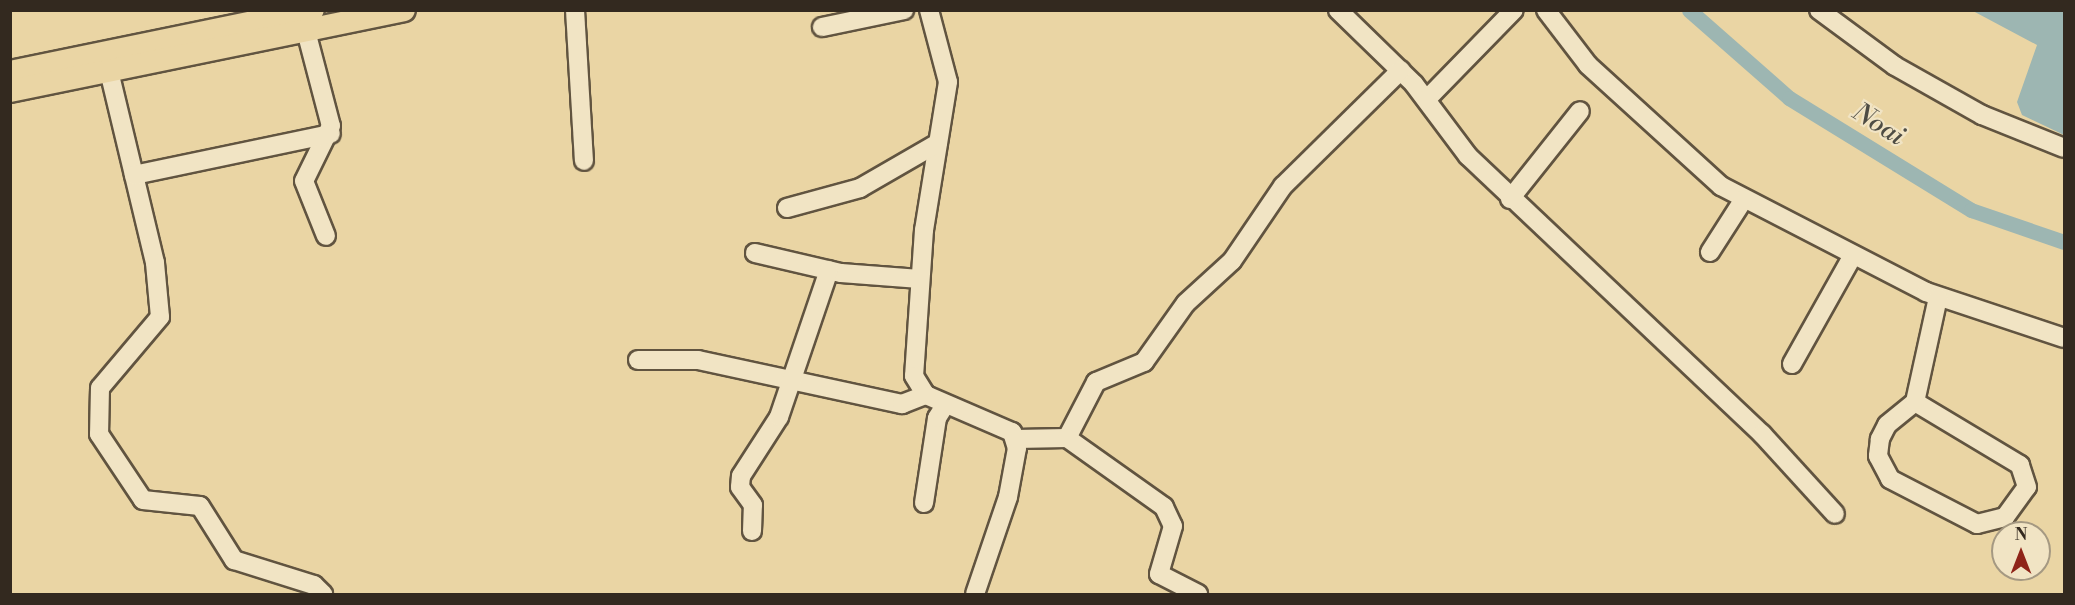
<!DOCTYPE html>
<html>
<head>
<meta charset="utf-8">
<style>
	body { margin:0 }
	#map { position:relative; width:2075px; height:605px; overflow:hidden; background:#ead5a4; font-family:"Libre Bodoni",serif }
	div>[style] { position:absolute }
	.water>* { inset:0; background:#9db6b2 }
	.canal>* { height:15px; margin:-7.5px; padding:0 7.5px; transform-origin:7.5px; border-radius:7.5px; background:#9db6b2 }
	.roads { filter:drop-shadow(2px 0 #615440) drop-shadow(-2px 0 #615440) drop-shadow(0 2px #615440) drop-shadow(0 -2px #615440) }
	.minor>* { height:18px; margin:-9px; padding:0 9px; transform-origin:9px; border-radius:9px; background:#f1e4c4 }
	.major>* { height:22px; margin:-11px; padding:0 11px; transform-origin:11px; border-radius:11px; background:#ead5a4 }
	span { translate:-50% -50%; white-space:nowrap; text-align:center; line-height:1.15; -webkit-text-stroke:4.5px #f1e4c4; paint-order:stroke }
	.water-label { font-size:26px; color:#4e4c44; font-style:italic }
	.frame { position:absolute; inset:0; border:12px solid #33291f; pointer-events:none }
	.north { position:absolute; left:1991px; top:521px; width:60px; height:60px; box-sizing:border-box; background:#f1e4c4; border:2px solid #a59982; border-radius:50%; rotate:0deg; font-size:16px; font-weight:700; line-height:24px; text-align:center; color:#33291f }
	.north::after { content:''; display:block; margin:auto; width:21px; height:27px; background:#8f2418; clip-path:polygon(50% 0,100% 100%,50% 72%,0 100%) }
</style>
</head>
<body>
<div id="map">
	<div class="water">
		<div style="clip-path:polygon(1973px 11px,2064px 11px,2064px 135px,2022px 115px,2017px 102px,2037px 45px)"></div>
	</div>
	<div class="canal">
		<div style="left:1689px;top:10px;width:133px;rotate:41.3deg"></div>
		<div style="left:1789px;top:98px;width:214px;rotate:31.6deg"></div>
		<div style="left:1971px;top:210px;width:98px;rotate:19deg"></div>
	</div>
	<div class="roads">
		<div class="minor">
			<div style="left:575px;top:10px;width:151px;rotate:86.6deg"></div>
			<div style="left:929px;top:10px;width:74px;rotate:75.2deg"></div>
			<div style="left:948px;top:82px;width:150px;rotate:99.2deg"></div>
			<div style="left:924px;top:230px;width:146px;rotate:93.9deg"></div>
			<div style="left:914px;top:376px;width:22px;rotate:58deg"></div>
			<div style="left:926px;top:395px;width:94px;rotate:23.3deg"></div>
			<div style="left:1012px;top:432px;width:17px;rotate:73deg"></div>
			<div style="left:1017px;top:448px;width:50px;rotate:100.4deg"></div>
			<div style="left:1008px;top:497px;width:102px;rotate:108.8deg"></div>
			<div style="left:1338px;top:10px;width:106px;rotate:44.2deg"></div>
			<div style="left:1414px;top:84px;width:90px;rotate:53.1deg"></div>
			<div style="left:1468px;top:156px;width:405px;rotate:43.4deg"></div>
			<div style="left:1762px;top:434px;width:108px;rotate:47.6deg"></div>
			<div style="left:1546px;top:10px;width:69px;rotate:52.6deg"></div>
			<div style="left:1588px;top:65px;width:180px;rotate:42.3deg"></div>
			<div style="left:1721px;top:186px;width:231px;rotate:27.3deg"></div>
			<div style="left:1926px;top:292px;width:145px;rotate:18.4deg"></div>
			<div style="left:1819px;top:10px;width:94px;rotate:36.4deg"></div>
			<div style="left:1895px;top:66px;width:100px;rotate:29.4deg"></div>
			<div style="left:1982px;top:115px;width:88px;rotate:21.9deg"></div>
			<div style="left:822px;top:27px;width:84px;rotate:-11.7deg"></div>
			<div style="left:306px;top:31px;width:98px;rotate:75.3deg"></div>
			<div style="left:331px;top:126px;width:61px;rotate:116.1deg"></div>
			<div style="left:304px;top:181px;width:59px;rotate:68.2deg"></div>
			<div style="left:109px;top:71px;width:197px;rotate:76.5deg"></div>
			<div style="left:155px;top:263px;width:54px;rotate:84.7deg"></div>
			<div style="left:160px;top:317px;width:93px;rotate:130.2deg"></div>
			<div style="left:100px;top:388px;width:46px;rotate:91.2deg"></div>
			<div style="left:99px;top:434px;width:79px;rotate:56.3deg"></div>
			<div style="left:143px;top:500px;width:57px;rotate:6deg"></div>
			<div style="left:200px;top:506px;width:64px;rotate:57.8deg"></div>
			<div style="left:234px;top:560px;width:84px;rotate:17.4deg"></div>
			<div style="left:314px;top:585px;width:13px;rotate:45deg"></div>
			<div style="left:1427px;top:99px;width:124px;rotate:-45.7deg"></div>
			<div style="left:134px;top:175px;width:201px;rotate:-11.8deg"></div>
			<div style="left:1510px;top:199px;width:112px;rotate:-51.5deg"></div>
			<div style="left:787px;top:208px;width:76px;rotate:-15.3deg"></div>
			<div style="left:860px;top:188px;width:90px;rotate:-30deg"></div>
			<div style="left:1710px;top:252px;width:63px;rotate:-57.3deg"></div>
			<div style="left:755px;top:253px;width:88px;rotate:13.1deg"></div>
			<div style="left:841px;top:273px;width:79px;rotate:4.3deg"></div>
			<div style="left:638px;top:360px;width:60px"></div>
			<div style="left:698px;top:360px;width:209px;rotate:12.2deg"></div>
			<div style="left:902px;top:404px;width:26px;rotate:-21deg"></div>
			<div style="left:1792px;top:364px;width:123px;rotate:-60.7deg"></div>
			<div style="left:1915px;top:402px;width:36px;rotate:141deg"></div>
			<div style="left:1887px;top:425px;width:16px;rotate:117deg"></div>
			<div style="left:1880px;top:439px;width:17px;rotate:97deg"></div>
			<div style="left:1878px;top:456px;width:26px;rotate:62deg"></div>
			<div style="left:1890px;top:479px;width:98px;rotate:27.3deg"></div>
			<div style="left:1977px;top:524px;width:29px;rotate:-14deg"></div>
			<div style="left:2005px;top:517px;width:37px;rotate:-54deg"></div>
			<div style="left:2027px;top:487px;width:23px;rotate:-108deg"></div>
			<div style="left:2020px;top:465px;width:122px;rotate:-149deg"></div>
			<div style="left:1915px;top:402px;width:107px;rotate:-77.6deg"></div>
			<div style="left:1067px;top:438px;width:63px;rotate:-62.6deg"></div>
			<div style="left:1096px;top:382px;width:52px;rotate:-22.6deg"></div>
			<div style="left:1144px;top:362px;width:72px;rotate:-54.6deg"></div>
			<div style="left:1186px;top:303px;width:62px;rotate:-42.4deg"></div>
			<div style="left:1232px;top:261px;width:91px;rotate:-55.8deg"></div>
			<div style="left:1283px;top:186px;width:165px;rotate:-44.5deg"></div>
			<div style="left:1016px;top:439px;width:51px;rotate:-1.1deg"></div>
			<div style="left:1067px;top:438px;width:119px;rotate:35.4deg"></div>
			<div style="left:1164px;top:507px;width:21px;rotate:65deg"></div>
			<div style="left:1173px;top:526px;width:50px;rotate:106.3deg"></div>
			<div style="left:1159px;top:574px;width:44px;rotate:27.1deg"></div>
			<div style="left:924px;top:503px;width:86px;rotate:-81.3deg"></div>
			<div style="left:937px;top:418px;width:15px;rotate:-58deg"></div>
			<div style="left:752px;top:531px;width:26px;rotate:-88deg"></div>
			<div style="left:753px;top:505px;width:22px;rotate:-126deg"></div>
			<div style="left:740px;top:487px;width:11px;rotate:-85deg"></div>
			<div style="left:741px;top:476px;width:70px;rotate:-57.2deg"></div>
			<div style="left:779px;top:417px;width:155px;rotate:-71.2deg"></div>
		</div>
		<div class="major">
			<div style="left:10px;top:72px;width:309px;rotate:-11.6deg"></div>
			<div style="left:10px;top:91px;width:402px;rotate:-11.6deg"></div>
		</div>
	</div>
	<div class="water-label">
		<span style="left:1878px;top:125px;rotate:32deg">Noai</span>
	</div>
	<div class="frame"></div>
	<div class="north">N</div>
</div>
</body>
</html>
